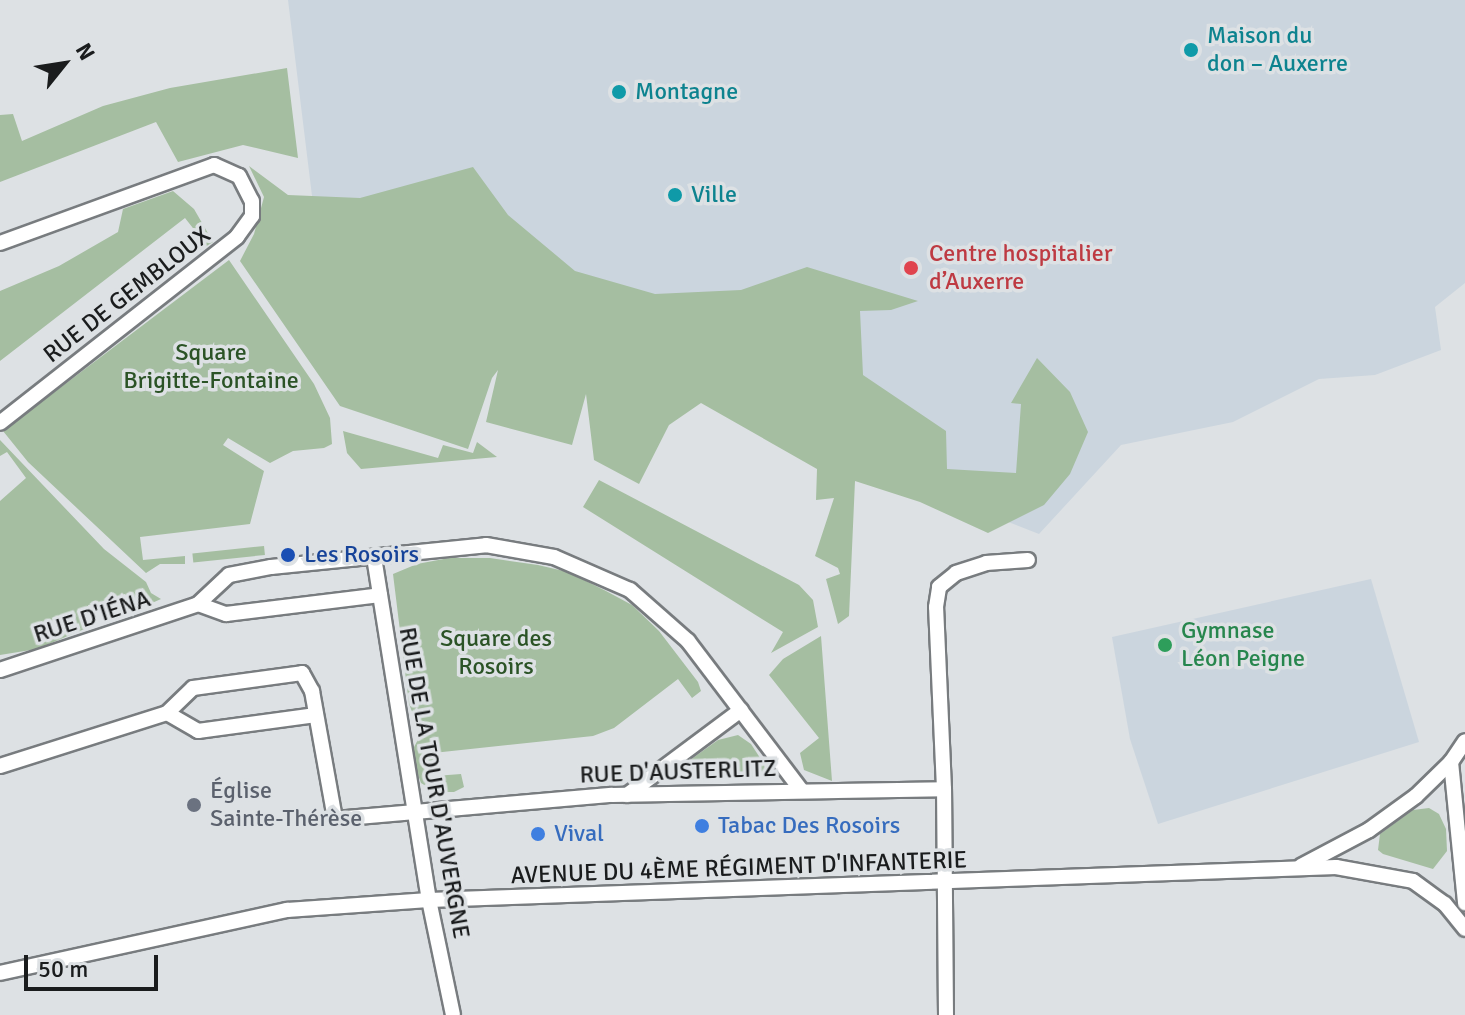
<!DOCTYPE html>
<html>
<head>
<meta charset="utf-8">
<style>
	body { margin:0 }
	#map { position:relative; width:1465px; height:1015px; overflow:hidden; background:#dde1e4; font-family:Signika,sans-serif }
	div>[style] { position:absolute }
	.built>* { inset:0; background:#cbd5de }
	.green>* { inset:0; background:#a5bea1; transform-origin:0 0 }
	.roads { filter:drop-shadow(2px 0 #787c7f) drop-shadow(-2px 0 #787c7f) drop-shadow(0 2px #787c7f) drop-shadow(0 -2px #787c7f) }
	.street>* { height:14px; margin:-7px; padding:0 7px; transform-origin:7px; border-radius:7px; background:#fff }
	.dots>* { width:22px; height:22px; translate:-50% -50%; box-sizing:border-box; border:4px solid #dde1e4; border-radius:50% }
	span { translate:-50% -50%; white-space:nowrap; text-align:center; line-height:1.15; -webkit-text-stroke:7px #dde1e4; paint-order:stroke }
	.culture-label { font-size:24px; color:#0d838f }
	.left { translate:0 -50%; text-align:left }
	.health-label { font-size:24px; color:#be3a42 }
	.street-label { font-size:24px; color:#1a1c1d }
	.park-label { font-size:24px; color:#2b5326 }
	.transit-label { font-size:24px; color:#164399 }
	.leisure-label { font-size:24px; color:#27864d }
	.worship-label { font-size:24px; color:#5b616d }
	.shop-label { font-size:24px; color:#366cbe }
	.north { position:absolute; left:24px; top:24px; width:80px; height:80px; -webkit-text-stroke:6px #dde1e4; paint-order:stroke; rotate:60deg; font-size:22px; font-weight:700; line-height:32px; text-align:center; color:#1a1c1d }
	.north::after { content:''; display:block; margin:auto; width:28px; height:36px; background:#1a1c1d; clip-path:polygon(50% 0,100% 100%,50% 72%,0 100%) }
	.scale { position:absolute; left:24px; top:955px; width:134px; height:36px; box-sizing:border-box; border:4px solid #1a1c1d; border-top:0; padding-left:10px; font-size:24px; line-height:28px; white-space:nowrap; color:#1a1c1d; -webkit-text-stroke:6px #dde1e4; paint-order:stroke }
</style>
</head>
<body>
<div id="map">
	<div class="built">
		<div style="clip-path:polygon(288px 0,1465px 0,1465px 283px,1435px 307px,1441px 350px,1375px 375px,1319px 379px,1233px 422px,1121px 445px,1039px 534px,319px 253px)"></div>
		<div style="clip-path:polygon(1371px 579px,1419px 742px,1158px 824px,1130px 739px,1112px 637px)"></div>
	</div>
	<div class="green">
		<div style="clip-path:polygon(287px 68px,298px 158px,243px 145px,178px 162px,156px 122px,0 182px,0 115px,13px 114px,22px 141px,103px 106px,170px 88px)"></div>
		<div style="clip-path:polygon(249px 166px,288px 195px,360px 198px,473px 167px,508px 215px,575px 271px,655px 294px,741px 290px,807px 267px,918px 301px,891px 310px,860px 311px,863px 375px,946px 431px,947px 469px,1016px 473px,1021px 404px,1011px 403px,1037px 358px,1070px 392px,1088px 432px,1070px 474px,1044px 505px,988px 533px,920px 502px,855px 481px,849px 616px,838px 624px,826px 579px,840px 574px,838px 568px,815px 556px,834px 498px,816px 500px,817px 469px,701px 403px,669px 425px,639px 484px,594px 460px,586px 394px,572px 445px,486px 422px,498px 370px,492px 378px,468px 449px,340px 406px,240px 261px,254px 234px,264px 197px)"></div>
		<div style="clip-path:polygon(173px 191px,194px 209px,213px 242px,200px 250px,193px 242px,200px 237px,185px 218px,0 361px,0 291px,59px 266px,118px 232px,123px 209px)"></div>
		<div style="clip-path:polygon(229px 260px,314px 384px,330px 418px,332px 444px,324px 448px,293px 451px,270px 463px,228px 438px,223px 445px,264px 471px,250px 524px,140px 537px,143px 560px,185px 556px,185px 564px,160px 564px,146px 573px,28px 462px,3px 431px)"></div>
		<div style="clip-path:polygon(343px 431px,438px 458px,443px 445px,473px 453px,477px 442px,497px 457px,361px 469px,347px 453px)"></div>
		<div style="clip-path:polygon(0 440px,104px 549px,146px 582px,151px 593px,161px 599px,136px 610px,129px 600px,88px 605px,94px 625px,37px 649px,0 655px,0 501px,26px 478px,7px 452px,0 456px)"></div>
		<div style="clip-path:polygon(599px 480px,799px 585px,813px 600px,818px 627px,771px 653px,783px 632px,583px 507px)"></div>
		<div style="left:264px;top:546px;width:9px;height:72px;rotate:84deg"></div>
		<div style="clip-path:polygon(449px 558px,490px 558px,538px 565px,568px 572px,606px 591px,632px 605px,659px 631px,698px 682px,701px 691px,692px 698px,678px 679px,614px 728px,593px 736px,433px 753px,435px 776px,461px 774px,464px 787px,454px 792px,436px 792px,421px 783px,415px 767px,413px 749px,421px 734px,409px 704px,393px 574px,417px 564px)"></div>
		<div style="clip-path:polygon(821px 636px,832px 781px,804px 770px,800px 753px,819px 738px,769px 675px,783px 659px)"></div>
		<div style="clip-path:polygon(738px 735px,751px 744px,764px 764px,766px 773px,761px 777px,682px 780px,678px 771px,690px 760px,718px 740px)"></div>
		<div style="clip-path:polygon(1429px 808px,1439px 814px,1446px 829px,1447px 851px,1433px 869px,1383px 854px,1378px 850px,1380px 834px,1413px 810px)"></div>
	</div>
	<div class="roads">
		<div class="street">
			<div style="left:0;top:243px;width:228px;rotate:-20deg"></div>
			<div style="left:214px;top:165px;width:27px;rotate:24deg"></div>
			<div style="left:239px;top:176px;width:28px;rotate:63deg"></div>
			<div style="left:252px;top:201px;width:15px;rotate:90deg"></div>
			<div style="left:252px;top:216px;width:26px;rotate:126deg"></div>
			<div style="left:237px;top:237px;width:301px;rotate:141.9deg"></div>
			<div style="left:374px;top:557px;width:347px;rotate:80.9deg"></div>
			<div style="left:429px;top:900px;width:117px;rotate:78.2deg"></div>
			<div style="left:198px;top:604px;width:30px;rotate:20deg"></div>
			<div style="left:226px;top:614px;width:155px;rotate:-7deg"></div>
			<div style="left:0;top:670px;width:209px;rotate:-18.4deg"></div>
			<div style="left:198px;top:604px;width:42px;rotate:-43.1deg"></div>
			<div style="left:229px;top:575px;width:43px;rotate:-10.8deg"></div>
			<div style="left:271px;top:567px;width:216px;rotate:-5.8deg"></div>
			<div style="left:486px;top:545px;width:69px;rotate:10deg"></div>
			<div style="left:554px;top:557px;width:83px;rotate:23.5deg"></div>
			<div style="left:630px;top:590px;width:77px;rotate:41.3deg"></div>
			<div style="left:688px;top:641px;width:187px;rotate:52.8deg"></div>
			<div style="left:167px;top:713px;width:36px;rotate:-44deg"></div>
			<div style="left:193px;top:688px;width:110px;rotate:-7.8deg"></div>
			<div style="left:302px;top:673px;width:21px;rotate:61deg"></div>
			<div style="left:312px;top:691px;width:130px;rotate:79.8deg"></div>
			<div style="left:335px;top:819px;width:278px;rotate:-5deg"></div>
			<div style="left:612px;top:795px;width:332px;rotate:-1deg"></div>
			<div style="left:1451px;top:762px;width:142px;rotate:84.3deg"></div>
			<div style="left:0;top:766px;width:175px;rotate:-17.6deg"></div>
			<div style="left:167px;top:713px;width:36px;rotate:30deg"></div>
			<div style="left:198px;top:731px;width:119px;rotate:-7.7deg"></div>
			<div style="left:627px;top:795px;width:142px;rotate:-36.7deg"></div>
			<div style="left:1301px;top:866px;width:77px;rotate:-27.9deg"></div>
			<div style="left:1369px;top:830px;width:58px;rotate:-35.9deg"></div>
			<div style="left:1416px;top:796px;width:49px;rotate:-44.2deg"></div>
			<div style="left:1451px;top:762px;width:25px;rotate:-56deg"></div>
			<div style="left:0;top:973px;width:294px;rotate:-12.4deg"></div>
			<div style="left:287px;top:910px;width:142px;rotate:-4deg"></div>
			<div style="left:429px;top:900px;width:908px;rotate:-2.08deg"></div>
			<div style="left:1336px;top:867px;width:78px;rotate:10.3deg"></div>
			<div style="left:1413px;top:881px;width:39px;rotate:36deg"></div>
			<div style="left:1445px;top:904px;width:32px;rotate:51deg"></div>
			<div style="left:946px;top:1015px;width:226px;rotate:-90.5deg"></div>
			<div style="left:944px;top:789px;width:182px;rotate:-92.5deg"></div>
			<div style="left:936px;top:607px;width:20px;rotate:-81deg"></div>
			<div style="left:939px;top:587px;width:22px;rotate:-39deg"></div>
			<div style="left:956px;top:573px;width:32px;rotate:-18deg"></div>
			<div style="left:986px;top:563px;width:42px;rotate:-4.1deg"></div>
		</div>
	</div>
	<div class="dots">
		<div style="left:1191px;top:50px;background:#0f9aa8"></div>
		<div style="left:619px;top:92px;background:#0f9aa8"></div>
		<div style="left:675px;top:195px;background:#0f9aa8"></div>
		<div style="left:911px;top:268px;background:#e0444e"></div>
		<div style="left:288px;top:555px;background:#1a4fb4"></div>
		<div style="left:1165px;top:645px;background:#2e9e5b"></div>
		<div style="left:194px;top:805px;background:#6b7280"></div>
		<div style="left:702px;top:826px;background:#3f7fe0"></div>
		<div style="left:538px;top:834px;background:#3f7fe0"></div>
	</div>
	<div class="culture-label">
		<span class="left" style="left:1207px;top:50px">Maison du<br>don – Auxerre</span>
		<span class="left" style="left:635px;top:92px">Montagne</span>
		<span class="left" style="left:691px;top:195px">Ville</span>
	</div>
	<div class="health-label">
		<span class="left" style="left:929px;top:268px">Centre hospitalier<br>d’Auxerre</span>
	</div>
	<div class="street-label">
		<span style="left:127px;top:295px;rotate:-38deg">RUE DE GEMBLOUX</span>
		<span style="left:92px;top:617px;rotate:-18deg">RUE D'IÉNA</span>
		<span style="left:678px;top:772px;rotate:-2deg">RUE D'AUSTERLITZ</span>
		<span style="left:434px;top:783px;rotate:80deg">RUE DE LA TOUR D'AUVERGNE</span>
		<span style="left:739px;top:868px;rotate:-2deg">AVENUE DU 4ÈME RÉGIMENT D'INFANTERIE</span>
	</div>
	<div class="park-label">
		<span style="left:211px;top:367px">Square<br>Brigitte-Fontaine</span>
		<span style="left:496px;top:653px">Square des<br>Rosoirs</span>
	</div>
	<div class="transit-label">
		<span class="left" style="left:304px;top:555px">Les Rosoirs</span>
	</div>
	<div class="leisure-label">
		<span class="left" style="left:1181px;top:645px">Gymnase<br>Léon Peigne</span>
	</div>
	<div class="worship-label">
		<span class="left" style="left:210px;top:805px">Église<br>Sainte-Thérèse</span>
	</div>
	<div class="shop-label">
		<span class="left" style="left:718px;top:826px">Tabac Des Rosoirs</span>
		<span class="left" style="left:554px;top:834px">Vival</span>
	</div>
	<div class="north">N</div>
	<div class="scale">50 m</div>
</div>
</body>
</html>
